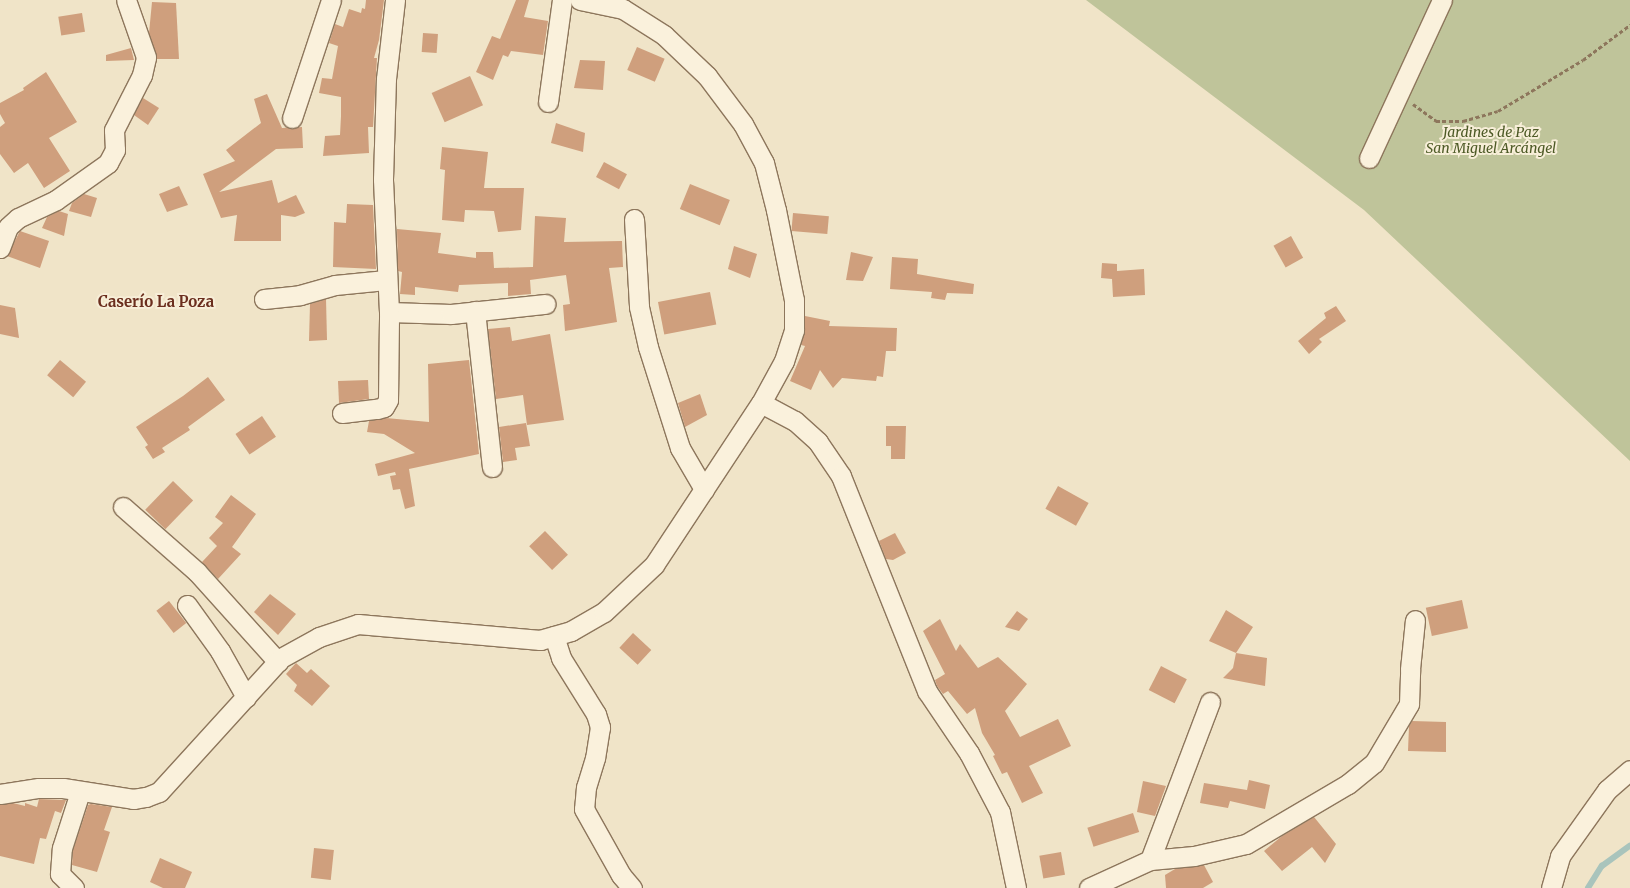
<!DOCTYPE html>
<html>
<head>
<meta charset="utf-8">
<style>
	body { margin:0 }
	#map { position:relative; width:1630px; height:888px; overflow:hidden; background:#f0e4c8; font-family:Merriweather,serif }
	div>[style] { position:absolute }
	.cemetery>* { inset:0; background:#bfc49a }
	.stream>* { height:5.5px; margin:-2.75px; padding:0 2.75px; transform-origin:2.75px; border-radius:2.75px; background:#a9c4bc }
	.building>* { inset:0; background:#cf9f7d; transform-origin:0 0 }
	.path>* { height:3px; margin-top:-1.5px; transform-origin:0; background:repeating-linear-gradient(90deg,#8d765c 0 4px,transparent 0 6.5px) }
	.roads { filter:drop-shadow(1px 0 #8d765c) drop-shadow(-1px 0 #8d765c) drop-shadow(0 1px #8d765c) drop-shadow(0 -1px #8d765c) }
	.minor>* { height:19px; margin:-9.5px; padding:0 9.5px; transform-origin:9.5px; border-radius:9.5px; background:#faf1dc }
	span { translate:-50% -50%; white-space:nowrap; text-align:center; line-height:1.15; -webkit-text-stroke:4px #f7eed8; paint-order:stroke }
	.park-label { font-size:14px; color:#4d5a26; font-style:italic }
	.neighbourhood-label { font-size:15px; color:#6b2e1e; font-weight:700 }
</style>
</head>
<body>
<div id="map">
	<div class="cemetery">
		<div style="clip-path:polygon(1086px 0,1630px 0,1630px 461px,1364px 210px)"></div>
	</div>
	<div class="stream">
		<div style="left:1588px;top:888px;width:26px;rotate:-58deg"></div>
		<div style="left:1602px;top:866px;width:34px;rotate:-36deg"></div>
	</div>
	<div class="building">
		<div style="clip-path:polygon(366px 0,384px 0,379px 40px,374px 58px,377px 58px,373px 127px,368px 127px,369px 153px,323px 156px,325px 136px,340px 135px,341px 116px,341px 97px,319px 93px,322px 78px,332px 79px,338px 46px,329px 43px,335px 24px,343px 27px,349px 9px,361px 13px,362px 8px,365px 9px)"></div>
		<div style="clip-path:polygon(516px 0,529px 0,524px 17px,548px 21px,543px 55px,511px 51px,508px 57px,503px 55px,493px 80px,476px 72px,492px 36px,500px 39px)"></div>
		<div style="clip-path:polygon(152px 2px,176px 3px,179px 59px,157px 59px,149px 33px)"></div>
		<div style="left:82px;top:13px;width:19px;height:24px;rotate:81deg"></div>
		<div style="left:423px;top:33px;width:15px;height:19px;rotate:4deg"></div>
		<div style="left:637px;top:47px;width:30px;height:25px;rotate:23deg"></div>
		<div style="clip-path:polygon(131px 48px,134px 60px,106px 61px,106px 55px)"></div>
		<div style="clip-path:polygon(580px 60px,605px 61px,603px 90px,574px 88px)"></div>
		<div style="clip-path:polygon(46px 72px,77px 122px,49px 138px,70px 171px,44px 188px,28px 163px,14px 173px,0 154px,0 127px,5px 123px,0 114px,0 103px,24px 90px,23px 88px)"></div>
		<div style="left:470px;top:76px;width:32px;height:42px;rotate:66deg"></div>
		<div style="clip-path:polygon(267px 94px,282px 128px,302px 127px,303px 148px,276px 149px,219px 192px,272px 180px,278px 203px,296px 195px,305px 213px,295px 217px,281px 215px,281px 241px,234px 241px,237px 215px,221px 218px,203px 174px,235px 161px,226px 150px,261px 123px,254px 99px)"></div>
		<div style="clip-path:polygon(143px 98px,159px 108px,148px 125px,134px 115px)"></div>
		<div style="clip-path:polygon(556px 123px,585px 133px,583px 152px,551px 143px)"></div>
		<div style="clip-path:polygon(442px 147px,488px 152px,484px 188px,524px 188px,521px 230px,498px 232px,494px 211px,465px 210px,464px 222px,442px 220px,445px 170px,440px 169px)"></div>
		<div style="left:604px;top:162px;width:26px;height:17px;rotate:28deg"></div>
		<div style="left:690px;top:184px;width:43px;height:27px;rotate:22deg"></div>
		<div style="clip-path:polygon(179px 186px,188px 205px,167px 212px,159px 194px)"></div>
		<div style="clip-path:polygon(84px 194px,97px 198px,91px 217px,69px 211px,72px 203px)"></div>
		<div style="clip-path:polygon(347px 204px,373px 205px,376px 269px,333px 267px,334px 222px,346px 223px)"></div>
		<div style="clip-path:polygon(59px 211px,68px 214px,64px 236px,42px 228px,47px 217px)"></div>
		<div style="left:793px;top:213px;width:36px;height:18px;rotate:5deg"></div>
		<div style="clip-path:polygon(535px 216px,566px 218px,564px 242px,622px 241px,623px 267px,609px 268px,617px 322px,565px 331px,563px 305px,570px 304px,566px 275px,530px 280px,531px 294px,508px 296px,508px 283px,459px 285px,458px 292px,415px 287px,415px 295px,400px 294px,402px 272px,398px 271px,397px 229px,441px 233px,438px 253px,476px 258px,476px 252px,493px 252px,494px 268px,533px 267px)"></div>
		<div style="clip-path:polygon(20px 231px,49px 241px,40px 268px,7px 256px)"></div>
		<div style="left:1291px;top:236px;width:25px;height:20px;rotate:61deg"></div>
		<div style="clip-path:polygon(734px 246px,757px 254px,750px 278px,728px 269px)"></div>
		<div style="clip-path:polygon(851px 252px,873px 257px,863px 281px,846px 280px)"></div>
		<div style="clip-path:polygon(892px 257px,918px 259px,917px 274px,974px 284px,973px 294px,947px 293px,945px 300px,931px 298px,932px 292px,890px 289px)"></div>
		<div style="clip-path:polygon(1102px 263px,1117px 264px,1117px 271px,1144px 269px,1145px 295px,1113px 297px,1112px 279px,1101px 278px)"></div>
		<div style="left:710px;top:292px;width:33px;height:53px;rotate:79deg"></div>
		<div style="clip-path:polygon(326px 299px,327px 340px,309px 341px,310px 304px)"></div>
		<div style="clip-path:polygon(0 305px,15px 308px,19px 338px,0 334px)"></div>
		<div style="clip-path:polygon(1336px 306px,1346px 321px,1319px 339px,1322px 342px,1309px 354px,1298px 341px,1326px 318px,1324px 313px)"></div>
		<div style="clip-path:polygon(805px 316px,830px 321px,829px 326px,897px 328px,896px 351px,886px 351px,883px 377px,877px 376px,876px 381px,842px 378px,833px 388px,820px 370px,811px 390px,790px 381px,805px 346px,801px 345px,805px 330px)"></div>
		<div style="clip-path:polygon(510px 327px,512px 341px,550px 334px,564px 420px,527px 425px,523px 395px,496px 399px,488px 329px)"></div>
		<div style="left:60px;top:360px;width:34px;height:20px;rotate:40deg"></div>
		<div style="clip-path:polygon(469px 360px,479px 454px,409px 469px,415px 506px,405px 509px,400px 489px,393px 490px,390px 476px,396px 475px,395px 472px,378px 476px,375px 464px,415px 453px,384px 434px,367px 432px,369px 421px,386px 418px,429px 422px,428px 364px)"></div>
		<div style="clip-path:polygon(208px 377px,225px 400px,188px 427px,190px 430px,162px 448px,165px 452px,153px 459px,145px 447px,148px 445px,136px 427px,183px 396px)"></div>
		<div style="clip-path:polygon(368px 380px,369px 399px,339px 403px,338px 381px)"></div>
		<div style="clip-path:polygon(700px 394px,707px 415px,685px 427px,678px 403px)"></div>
		<div style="left:262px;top:416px;width:25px;height:32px;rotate:56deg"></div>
		<div style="clip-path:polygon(526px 423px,530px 446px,515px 448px,517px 460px,503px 462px,499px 427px)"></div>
		<div style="clip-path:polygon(886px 426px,906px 426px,905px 459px,891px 459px,891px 446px,886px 446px)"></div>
		<div style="left:173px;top:481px;width:28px;height:40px;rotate:44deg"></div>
		<div style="left:1058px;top:486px;width:35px;height:26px;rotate:29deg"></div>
		<div style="clip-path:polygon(231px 495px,256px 514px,232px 547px,241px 554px,218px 579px,202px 562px,217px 546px,209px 538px,223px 523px,215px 517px)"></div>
		<div style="left:545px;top:531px;width:33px;height:22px;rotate:46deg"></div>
		<div style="clip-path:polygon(895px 533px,906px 553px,893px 560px,886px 559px,879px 541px)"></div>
		<div style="clip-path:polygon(270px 594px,296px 614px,278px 635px,254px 612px)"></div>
		<div style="left:1462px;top:600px;width:29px;height:37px;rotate:78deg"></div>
		<div style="left:169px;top:601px;width:28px;height:16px;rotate:52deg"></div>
		<div style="clip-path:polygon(1226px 610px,1253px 627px,1236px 653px,1267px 658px,1265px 686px,1223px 678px,1233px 668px,1236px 653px,1209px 641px)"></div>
		<div style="clip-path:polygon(1017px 611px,1028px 619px,1019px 631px,1005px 627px)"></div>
		<div style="clip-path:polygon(940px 619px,956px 651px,960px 644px,978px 668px,998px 657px,1027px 684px,1005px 711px,1020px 737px,1058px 719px,1071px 746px,1029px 766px,1043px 793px,1022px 803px,1007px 772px,1002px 774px,993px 756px,995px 755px,982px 733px,975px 708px,967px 714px,948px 691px,943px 694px,937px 686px,935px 680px,945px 674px,923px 631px)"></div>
		<div style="left:633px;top:633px;width:25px;height:20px;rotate:43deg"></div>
		<div style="clip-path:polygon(296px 663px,307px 673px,311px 669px,330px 686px,312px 706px,294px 691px,297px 685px,286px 674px)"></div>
		<div style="left:1161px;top:666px;width:29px;height:27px;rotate:27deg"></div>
		<div style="clip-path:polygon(1412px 721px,1446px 722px,1446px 752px,1408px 751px,1409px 726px)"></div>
		<div style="clip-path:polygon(1249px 780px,1270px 785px,1265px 809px,1230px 801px,1228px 808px,1200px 803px,1204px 783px,1247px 790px)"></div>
		<div style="clip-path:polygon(1143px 781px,1166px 786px,1155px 816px,1137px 812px)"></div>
		<div style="clip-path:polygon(39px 799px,66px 800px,61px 813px,55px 811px,46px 839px,40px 838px,34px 864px,0 856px,0 805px,13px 803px,25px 806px,25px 803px,37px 807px)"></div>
		<div style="clip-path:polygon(91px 804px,112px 807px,104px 830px,110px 832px,97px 872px,72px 865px,73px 850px,88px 805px)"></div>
		<div style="left:1133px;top:813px;width:20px;height:48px;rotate:72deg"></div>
		<div style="clip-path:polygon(1314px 817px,1336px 844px,1325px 863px,1312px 847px,1282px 871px,1264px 851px,1282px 836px)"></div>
		<div style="left:314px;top:848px;width:20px;height:30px;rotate:6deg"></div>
		<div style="left:1061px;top:852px;width:23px;height:22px;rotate:80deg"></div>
		<div style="clip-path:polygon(160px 858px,192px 872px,185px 888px,163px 888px,150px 882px)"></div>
		<div style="clip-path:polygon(1204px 865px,1213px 882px,1203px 888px,1166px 888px,1165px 875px,1175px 869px)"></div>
	</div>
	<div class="path">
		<div style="left:1413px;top:104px;width:29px;rotate:36deg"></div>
		<div style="left:1436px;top:121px;width:27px"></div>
		<div style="left:1463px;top:121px;width:36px;rotate:-16deg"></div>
		<div style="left:1498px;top:111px;width:99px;rotate:-31deg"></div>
		<div style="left:1583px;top:60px;width:59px;rotate:-36.7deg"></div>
	</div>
	<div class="roads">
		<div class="minor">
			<div style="left:548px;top:102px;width:103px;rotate:-82.2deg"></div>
			<div style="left:292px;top:118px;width:124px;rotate:-71.7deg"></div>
			<div style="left:1369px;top:158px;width:174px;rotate:-65.2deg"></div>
			<div style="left:634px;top:219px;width:88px;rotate:86.7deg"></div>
			<div style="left:639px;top:307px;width:41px;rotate:77.3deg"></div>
			<div style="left:648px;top:347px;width:106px;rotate:72.4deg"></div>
			<div style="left:680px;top:448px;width:48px;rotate:59.7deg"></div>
			<div style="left:0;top:248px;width:22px;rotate:-69deg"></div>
			<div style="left:8px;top:227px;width:13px;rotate:-42deg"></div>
			<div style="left:18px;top:218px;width:42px;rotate:-25.3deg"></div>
			<div style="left:56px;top:200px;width:64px;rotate:-35.4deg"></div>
			<div style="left:108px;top:163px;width:15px;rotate:-62deg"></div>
			<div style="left:115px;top:150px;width:20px;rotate:-93deg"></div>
			<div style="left:114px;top:130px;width:62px;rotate:-63deg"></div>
			<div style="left:142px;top:75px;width:18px;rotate:-77deg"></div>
			<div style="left:146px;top:57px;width:60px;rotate:-109.3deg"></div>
			<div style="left:264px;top:299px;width:36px;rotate:-6deg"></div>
			<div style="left:300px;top:295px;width:36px;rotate:-16deg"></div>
			<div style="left:335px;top:285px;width:51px;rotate:-5.6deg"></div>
			<div style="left:475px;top:311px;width:157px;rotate:83.8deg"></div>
			<div style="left:389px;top:312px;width:62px;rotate:1.8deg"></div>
			<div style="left:451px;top:314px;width:95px;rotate:-6.1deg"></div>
			<div style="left:761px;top:403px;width:38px;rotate:28deg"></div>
			<div style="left:795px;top:421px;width:31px;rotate:42deg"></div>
			<div style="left:818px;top:442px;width:41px;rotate:55.9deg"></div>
			<div style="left:841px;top:476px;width:232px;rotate:68.2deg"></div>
			<div style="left:927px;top:691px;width:75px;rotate:55.9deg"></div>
			<div style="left:969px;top:753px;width:67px;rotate:62.3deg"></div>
			<div style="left:1000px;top:812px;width:78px;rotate:78.1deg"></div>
			<div style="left:342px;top:413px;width:35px;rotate:-7deg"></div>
			<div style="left:377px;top:409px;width:7px;rotate:-16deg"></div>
			<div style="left:384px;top:407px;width:8px;rotate:-60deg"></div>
			<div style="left:388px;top:400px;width:88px;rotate:-89.3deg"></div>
			<div style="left:389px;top:312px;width:133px;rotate:-92.6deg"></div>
			<div style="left:383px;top:179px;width:100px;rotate:-88.3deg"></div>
			<div style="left:386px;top:79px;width:80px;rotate:-83.5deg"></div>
			<div style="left:123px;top:507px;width:98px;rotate:41.3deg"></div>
			<div style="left:197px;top:572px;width:121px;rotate:48deg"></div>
			<div style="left:187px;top:605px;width:57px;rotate:54.3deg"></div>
			<div style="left:220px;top:651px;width:53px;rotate:60.5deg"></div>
			<div style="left:554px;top:636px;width:23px;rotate:72deg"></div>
			<div style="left:561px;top:658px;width:66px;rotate:58deg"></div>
			<div style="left:596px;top:714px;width:14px;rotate:73deg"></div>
			<div style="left:600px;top:727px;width:31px;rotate:99deg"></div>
			<div style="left:595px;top:758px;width:30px;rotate:107deg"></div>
			<div style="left:586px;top:787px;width:22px;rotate:95deg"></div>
			<div style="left:584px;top:809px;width:76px;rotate:60.7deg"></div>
			<div style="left:621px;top:875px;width:17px;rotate:50deg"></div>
			<div style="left:0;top:794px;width:39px;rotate:-9deg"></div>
			<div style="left:39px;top:788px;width:24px"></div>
			<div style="left:63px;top:788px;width:71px;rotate:8.9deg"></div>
			<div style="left:133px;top:799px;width:13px;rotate:-9deg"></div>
			<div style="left:146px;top:797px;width:14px;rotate:-21deg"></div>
			<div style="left:159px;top:792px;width:181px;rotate:-47.7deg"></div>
			<div style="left:281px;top:658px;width:43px;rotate:-28.9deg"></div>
			<div style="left:319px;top:637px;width:41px;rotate:-18.4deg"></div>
			<div style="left:358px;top:624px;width:183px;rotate:5deg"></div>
			<div style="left:540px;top:640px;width:32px;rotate:-16deg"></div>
			<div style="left:571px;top:631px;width:38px;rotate:-30deg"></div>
			<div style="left:604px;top:612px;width:69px;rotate:-43.2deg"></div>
			<div style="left:654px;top:565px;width:194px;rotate:-56.6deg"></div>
			<div style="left:761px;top:403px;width:48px;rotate:-61.3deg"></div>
			<div style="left:784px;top:361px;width:33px;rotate:-72deg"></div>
			<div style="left:794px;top:330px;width:30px;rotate:-90deg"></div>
			<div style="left:794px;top:300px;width:92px;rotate:-101.3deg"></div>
			<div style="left:776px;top:210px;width:49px;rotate:-104.3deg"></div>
			<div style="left:764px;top:163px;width:44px;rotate:-118.3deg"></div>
			<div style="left:743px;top:124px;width:60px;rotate:-126.9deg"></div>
			<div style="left:707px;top:76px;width:59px;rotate:-136.4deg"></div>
			<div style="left:664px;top:35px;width:49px;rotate:-147.6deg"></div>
			<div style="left:623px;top:9px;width:44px;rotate:-168.2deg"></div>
			<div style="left:1150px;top:860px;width:44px;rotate:-5.2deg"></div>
			<div style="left:1194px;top:856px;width:53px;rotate:-13deg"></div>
			<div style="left:1246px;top:844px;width:118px;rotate:-30.5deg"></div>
			<div style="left:1348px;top:784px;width:33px;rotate:-39deg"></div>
			<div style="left:1374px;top:763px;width:69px;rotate:-59.3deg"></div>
			<div style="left:1409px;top:704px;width:35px;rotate:-88deg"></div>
			<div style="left:1410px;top:669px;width:49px;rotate:-84.2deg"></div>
			<div style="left:74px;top:888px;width:20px;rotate:-135deg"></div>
			<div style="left:60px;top:874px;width:26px;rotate:-86deg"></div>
			<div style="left:62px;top:848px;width:59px;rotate:-72.2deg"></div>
			<div style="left:1089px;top:888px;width:67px;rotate:-24.7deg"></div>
			<div style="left:1150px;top:860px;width:169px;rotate:-69.2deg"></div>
			<div style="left:1551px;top:888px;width:33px;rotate:-74deg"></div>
			<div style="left:1560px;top:856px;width:81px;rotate:-54.5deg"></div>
			<div style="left:1607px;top:790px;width:30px;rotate:-41deg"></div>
		</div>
	</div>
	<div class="park-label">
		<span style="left:1491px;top:140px">Jardines de Paz<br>San Miguel Arcángel</span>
	</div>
	<div class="neighbourhood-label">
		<span style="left:156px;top:302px">Caserío La Poza</span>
	</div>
</div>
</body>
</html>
